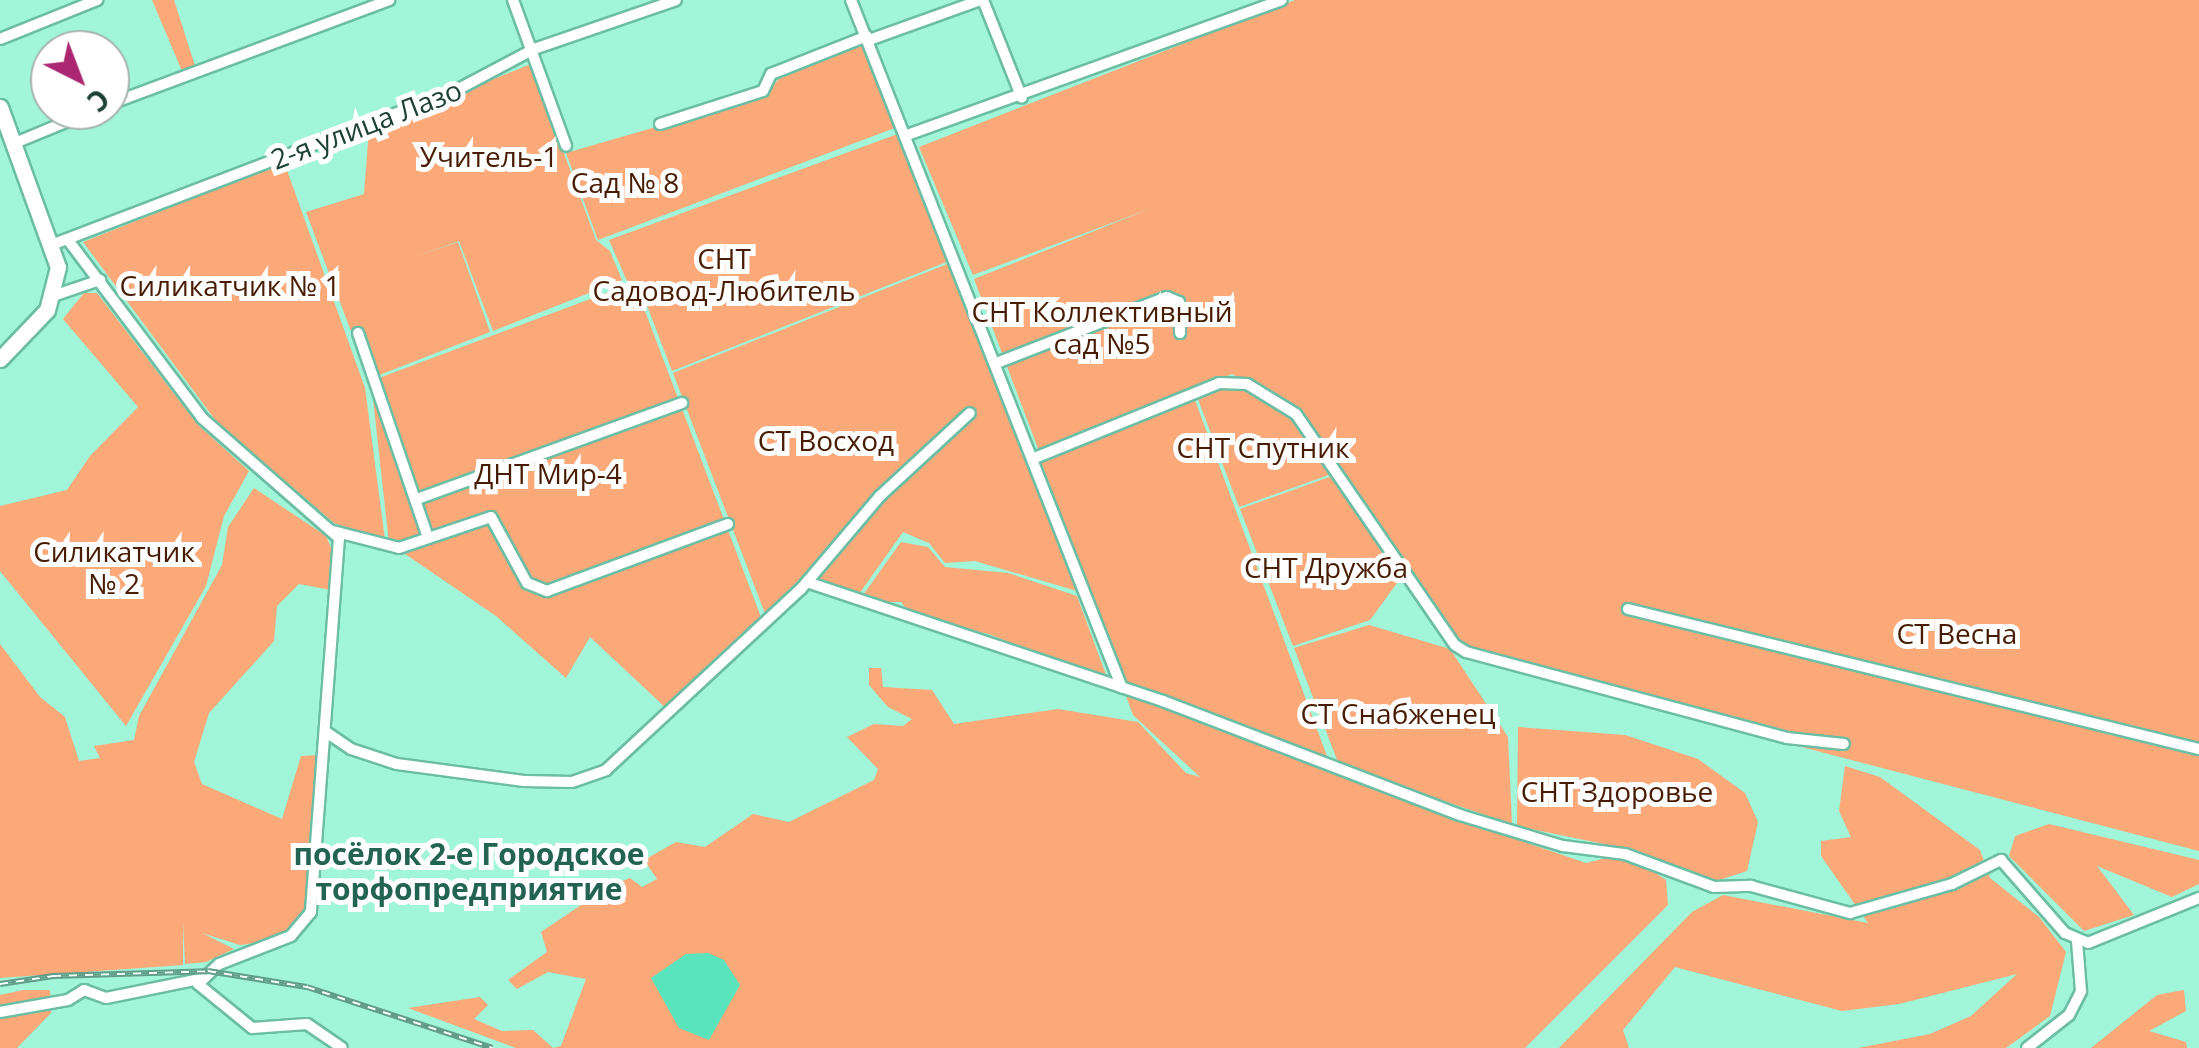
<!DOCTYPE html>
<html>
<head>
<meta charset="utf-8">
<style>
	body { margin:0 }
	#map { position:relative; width:2199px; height:1048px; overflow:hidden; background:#a1f5d9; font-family:"Open Sans",sans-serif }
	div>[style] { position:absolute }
	.green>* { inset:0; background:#fca979 }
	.water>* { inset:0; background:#59e4bd }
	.roads { filter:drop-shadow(2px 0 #6bbea4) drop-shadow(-2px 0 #6bbea4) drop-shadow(0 2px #6bbea4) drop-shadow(0 -2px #6bbea4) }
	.minor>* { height:10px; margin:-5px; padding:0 5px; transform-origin:5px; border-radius:5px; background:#fff }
	.secondary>* { height:15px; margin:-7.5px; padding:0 7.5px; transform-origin:7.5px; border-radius:7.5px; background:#fff }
	.rail>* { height:6px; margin-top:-3px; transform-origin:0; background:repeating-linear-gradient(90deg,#fff 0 8px,#619d89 0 16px); box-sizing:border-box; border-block:2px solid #619d89 }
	span { translate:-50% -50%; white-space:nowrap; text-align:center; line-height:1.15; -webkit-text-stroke:10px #fff; paint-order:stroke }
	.street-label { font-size:28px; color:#1e4136 }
	.park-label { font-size:28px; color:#481c00 }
	.neighbourhood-label { font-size:30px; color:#226351; font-weight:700 }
	.north { position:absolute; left:30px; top:30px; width:100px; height:100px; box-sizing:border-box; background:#fff; border:2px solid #a5b3af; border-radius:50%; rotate:138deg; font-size:28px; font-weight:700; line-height:40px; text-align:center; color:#1e4136 }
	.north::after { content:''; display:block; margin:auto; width:35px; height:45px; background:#ab2771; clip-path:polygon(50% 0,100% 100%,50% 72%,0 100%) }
</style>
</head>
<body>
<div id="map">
	<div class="green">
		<div style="clip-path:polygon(152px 0,174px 0,196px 69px,182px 71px)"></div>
		<div style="clip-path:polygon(1295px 0,2199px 0,2199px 851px,1462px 658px,1304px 413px,1232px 374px,1039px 451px,974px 279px,1152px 208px,973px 275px,919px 147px)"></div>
		<div style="clip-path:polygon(864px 44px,900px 126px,598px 240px,566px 153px,763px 96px,779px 79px)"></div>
		<div style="clip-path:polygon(531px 64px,596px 240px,610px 251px,622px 280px,493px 331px,459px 241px,414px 257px,458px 242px,490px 332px,369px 379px,306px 212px,364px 194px,369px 129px)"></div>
		<div style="clip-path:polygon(906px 131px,954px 259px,672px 371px,643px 295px,626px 279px,609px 240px)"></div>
		<div style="clip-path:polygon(284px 162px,365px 388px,385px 540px,334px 523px,219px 425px,83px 242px)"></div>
		<div style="clip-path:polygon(955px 261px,1077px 591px,975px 561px,945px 563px,929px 543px,903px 532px,859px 594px,807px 577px,766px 616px,673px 373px)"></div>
		<div style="clip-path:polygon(625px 286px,640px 298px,762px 620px,667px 709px,590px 637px,566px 678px,496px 616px,389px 543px,371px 381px)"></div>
		<div style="clip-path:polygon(84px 293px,97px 293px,198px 425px,249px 471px,224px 516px,206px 586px,126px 726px,0 571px,0 506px,67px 490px,90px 456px,138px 407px,63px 319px)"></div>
		<div style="clip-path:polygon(1230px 383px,1294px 417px,1334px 473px,1239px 507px,1196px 394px)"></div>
		<div style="clip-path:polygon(1193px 395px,1328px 759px,1341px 770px,1294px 648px,1369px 625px,1450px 649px,1508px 737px,1512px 824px,1406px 788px,1401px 800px,1586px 863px,1610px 857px,1642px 864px,1666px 880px,1668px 905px,1525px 1048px,516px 1048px,408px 1008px,480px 997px,488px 1005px,474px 1019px,502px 1031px,533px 1030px,553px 1048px,561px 1046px,586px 979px,548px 972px,517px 989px,508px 980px,547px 952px,541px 932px,608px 887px,630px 878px,642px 887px,657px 879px,644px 860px,676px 842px,705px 847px,753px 814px,789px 822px,874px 780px,878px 769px,847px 737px,874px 724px,903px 726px,912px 719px,888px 707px,869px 685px,869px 668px,881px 668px,883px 687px,932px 690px,954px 724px,1058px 709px,1138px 722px,1186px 773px,1200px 777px,1133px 715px,1040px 459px)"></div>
		<div style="clip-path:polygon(1335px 475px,1403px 575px,1370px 620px,1293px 646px,1240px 509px)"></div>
		<div style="clip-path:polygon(254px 488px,326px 536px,336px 559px,331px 590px,299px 584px,277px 606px,274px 641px,209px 713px,194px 762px,202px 784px,282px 819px,301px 756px,320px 755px,304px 909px,289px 931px,265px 942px,240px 945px,202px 933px,234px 949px,206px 962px,185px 964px,183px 922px,183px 965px,0 978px,0 644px,40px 697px,65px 717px,79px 761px,100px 758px,94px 746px,134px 740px,139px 716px,222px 565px,228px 527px)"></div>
		<div style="clip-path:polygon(901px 542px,928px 547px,945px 567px,1008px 573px,1077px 596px,1109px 683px,989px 634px,913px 618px,901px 602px,858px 602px)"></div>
		<div style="clip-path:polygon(1518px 727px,1625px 735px,1698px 759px,1745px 793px,1758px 822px,1747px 871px,1716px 881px,1623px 848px,1517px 826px)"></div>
		<div style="clip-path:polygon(1845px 766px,1880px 777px,1980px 850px,1990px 878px,2039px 917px,2066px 952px,2050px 1016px,2006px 1048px,1858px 1048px,1930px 1034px,1971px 1016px,2017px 974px,1899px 1004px,1842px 1011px,1675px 967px,1623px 1030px,1629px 1048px,1559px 1048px,1692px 912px,1723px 895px,1868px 923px,1821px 856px,1821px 841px,1851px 837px,1839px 811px)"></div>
		<div style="clip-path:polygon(2049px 824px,2199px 860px,2199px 884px,2172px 897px,2097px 866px,2134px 915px,2084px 931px,2009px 856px,2015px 836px)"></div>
		<div style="clip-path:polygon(23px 990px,50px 990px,51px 1013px,17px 1048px,0 1048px,0 995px)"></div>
		<div style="clip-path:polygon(2184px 990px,2186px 1011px,2149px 1031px,2186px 1042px,2187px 1048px,2091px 1048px,2157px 995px)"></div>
	</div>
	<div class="water">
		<div style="clip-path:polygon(708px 953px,724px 960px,740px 985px,709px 1040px,679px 1028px,651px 978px,686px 954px)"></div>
	</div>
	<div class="roads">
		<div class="minor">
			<div style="left:513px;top:0;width:155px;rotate:70deg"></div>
			<div style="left:851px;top:0;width:739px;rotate:68.5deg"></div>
			<div style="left:983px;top:0;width:105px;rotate:68.3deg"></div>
			<div style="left:0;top:39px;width:105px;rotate:-21.9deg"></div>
			<div style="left:869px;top:40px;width:119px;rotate:-19.7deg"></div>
			<div style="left:110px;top:104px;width:298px;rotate:-20.4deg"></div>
			<div style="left:660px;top:124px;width:108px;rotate:-17.8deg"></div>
			<div style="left:763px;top:91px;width:19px;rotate:-65deg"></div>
			<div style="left:771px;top:74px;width:103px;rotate:-21.6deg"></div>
			<div style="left:907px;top:135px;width:398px;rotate:-19.8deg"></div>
			<div style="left:15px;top:143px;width:87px;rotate:-22.4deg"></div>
			<div style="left:68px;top:240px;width:223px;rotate:53deg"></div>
			<div style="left:202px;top:418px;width:182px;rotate:41.2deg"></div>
			<div style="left:339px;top:538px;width:375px;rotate:94.3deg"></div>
			<div style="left:311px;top:912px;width:31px;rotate:130deg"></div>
			<div style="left:291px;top:936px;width:77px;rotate:158.7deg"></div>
			<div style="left:219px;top:964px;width:29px;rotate:136deg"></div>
			<div style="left:198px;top:984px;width:70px;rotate:39.2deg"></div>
			<div style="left:252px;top:1028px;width:55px;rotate:-4.2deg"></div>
			<div style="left:307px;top:1024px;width:42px;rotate:34.4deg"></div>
			<div style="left:54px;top:244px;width:427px;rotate:-20.9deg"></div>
			<div style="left:453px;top:92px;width:92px;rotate:-28deg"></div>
			<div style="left:534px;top:49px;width:150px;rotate:-19deg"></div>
			<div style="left:53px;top:296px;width:50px;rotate:-18.8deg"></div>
			<div style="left:358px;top:333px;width:216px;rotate:71.1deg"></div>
			<div style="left:999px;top:362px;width:180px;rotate:-21.2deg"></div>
			<div style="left:1167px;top:297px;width:13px;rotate:23deg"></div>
			<div style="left:1179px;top:302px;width:31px;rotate:88deg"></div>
			<div style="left:1037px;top:457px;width:196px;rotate:-22.1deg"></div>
			<div style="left:1219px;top:383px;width:28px;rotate:2deg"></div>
			<div style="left:1247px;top:384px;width:57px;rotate:31.5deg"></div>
			<div style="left:1296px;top:414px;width:280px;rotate:55.5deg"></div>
			<div style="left:1455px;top:645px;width:13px;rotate:32deg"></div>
			<div style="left:1466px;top:652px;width:332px;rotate:15deg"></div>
			<div style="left:1787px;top:738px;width:57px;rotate:6deg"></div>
			<div style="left:417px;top:499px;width:282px;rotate:-19.9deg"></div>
			<div style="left:333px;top:531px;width:68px;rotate:14.4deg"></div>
			<div style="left:399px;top:548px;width:97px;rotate:-18.6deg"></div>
			<div style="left:491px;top:517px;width:75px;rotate:61.4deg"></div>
			<div style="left:527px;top:583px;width:22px;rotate:22deg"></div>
			<div style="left:547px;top:591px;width:193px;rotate:-20.3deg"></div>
			<div style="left:807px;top:582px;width:375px;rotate:18.5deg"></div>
			<div style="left:1163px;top:701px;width:318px;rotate:21deg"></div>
			<div style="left:1460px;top:815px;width:108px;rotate:16.8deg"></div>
			<div style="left:1563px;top:846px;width:63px;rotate:7.4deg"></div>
			<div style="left:1625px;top:854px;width:95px;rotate:20.3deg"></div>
			<div style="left:1714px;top:887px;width:37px;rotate:-2deg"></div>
			<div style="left:1751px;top:886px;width:103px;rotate:15.3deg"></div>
			<div style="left:1850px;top:913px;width:106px;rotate:-15.9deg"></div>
			<div style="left:1952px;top:884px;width:55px;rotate:-26.1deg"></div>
			<div style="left:2001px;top:860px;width:97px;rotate:48.8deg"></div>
			<div style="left:2065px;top:933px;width:25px;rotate:23deg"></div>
			<div style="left:2088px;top:943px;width:120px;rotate:-22.1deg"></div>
			<div style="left:1628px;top:609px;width:588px;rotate:13.78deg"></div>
			<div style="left:326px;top:732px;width:30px;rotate:34deg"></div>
			<div style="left:351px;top:749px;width:48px;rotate:18.1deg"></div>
			<div style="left:397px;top:764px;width:128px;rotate:7.6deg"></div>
			<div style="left:524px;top:781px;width:48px;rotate:1.2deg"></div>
			<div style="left:572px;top:782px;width:36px;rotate:-19deg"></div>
			<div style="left:606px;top:770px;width:266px;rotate:-42.9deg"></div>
			<div style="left:801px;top:589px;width:122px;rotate:-49.7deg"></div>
			<div style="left:880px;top:496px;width:122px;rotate:-42.7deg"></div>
			<div style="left:0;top:1012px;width:69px;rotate:-10deg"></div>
			<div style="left:68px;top:1000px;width:19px;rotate:-32deg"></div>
			<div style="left:84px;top:990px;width:23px;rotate:20deg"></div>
			<div style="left:106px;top:998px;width:95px;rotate:-11.5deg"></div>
			<div style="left:2027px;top:1048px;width:53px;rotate:-38.2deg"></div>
			<div style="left:2069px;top:1015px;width:27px;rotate:-63deg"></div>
			<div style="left:2081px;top:991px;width:50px;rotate:-94.6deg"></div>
		</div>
		<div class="secondary">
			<div style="left:0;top:107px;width:170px;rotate:70.1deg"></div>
			<div style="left:58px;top:267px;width:44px;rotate:104.3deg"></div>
			<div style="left:47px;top:310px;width:68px;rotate:133.8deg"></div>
		</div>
	</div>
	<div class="rail">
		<div style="left:0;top:984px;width:54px;rotate:-8.6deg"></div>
		<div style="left:53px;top:976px;width:155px;rotate:-1.8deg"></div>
		<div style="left:208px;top:971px;width:100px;rotate:9.2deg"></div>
		<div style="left:307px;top:987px;width:195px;rotate:18.2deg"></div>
	</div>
	<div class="street-label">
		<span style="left:366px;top:124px;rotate:-21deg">2-я улица Лазо</span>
	</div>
	<div class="park-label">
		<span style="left:489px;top:156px">Учитель-1</span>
		<span style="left:625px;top:182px">Сад № 8</span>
		<span style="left:724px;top:274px">СНТ<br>Садовод-Любитель</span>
		<span style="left:230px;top:285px">Силикатчик № 1</span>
		<span style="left:1102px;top:327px">СНТ Коллективный<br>сад №5</span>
		<span style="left:826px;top:440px">СТ Восход</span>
		<span style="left:1263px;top:447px">СНТ Спутник</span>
		<span style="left:548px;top:473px">ДНТ Мир-4</span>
		<span style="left:114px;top:567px">Силикатчик<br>№ 2</span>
		<span style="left:1326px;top:567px">СНТ Дружба</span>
		<span style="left:1957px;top:633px">СТ Весна</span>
		<span style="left:1398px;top:713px">СТ Снабженец</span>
		<span style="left:1617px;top:791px">СНТ Здоровье</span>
	</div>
	<div class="neighbourhood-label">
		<span style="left:469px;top:871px">посёлок 2-е Городское<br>торфопредприятие</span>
	</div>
	<div class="north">С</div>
</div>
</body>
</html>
